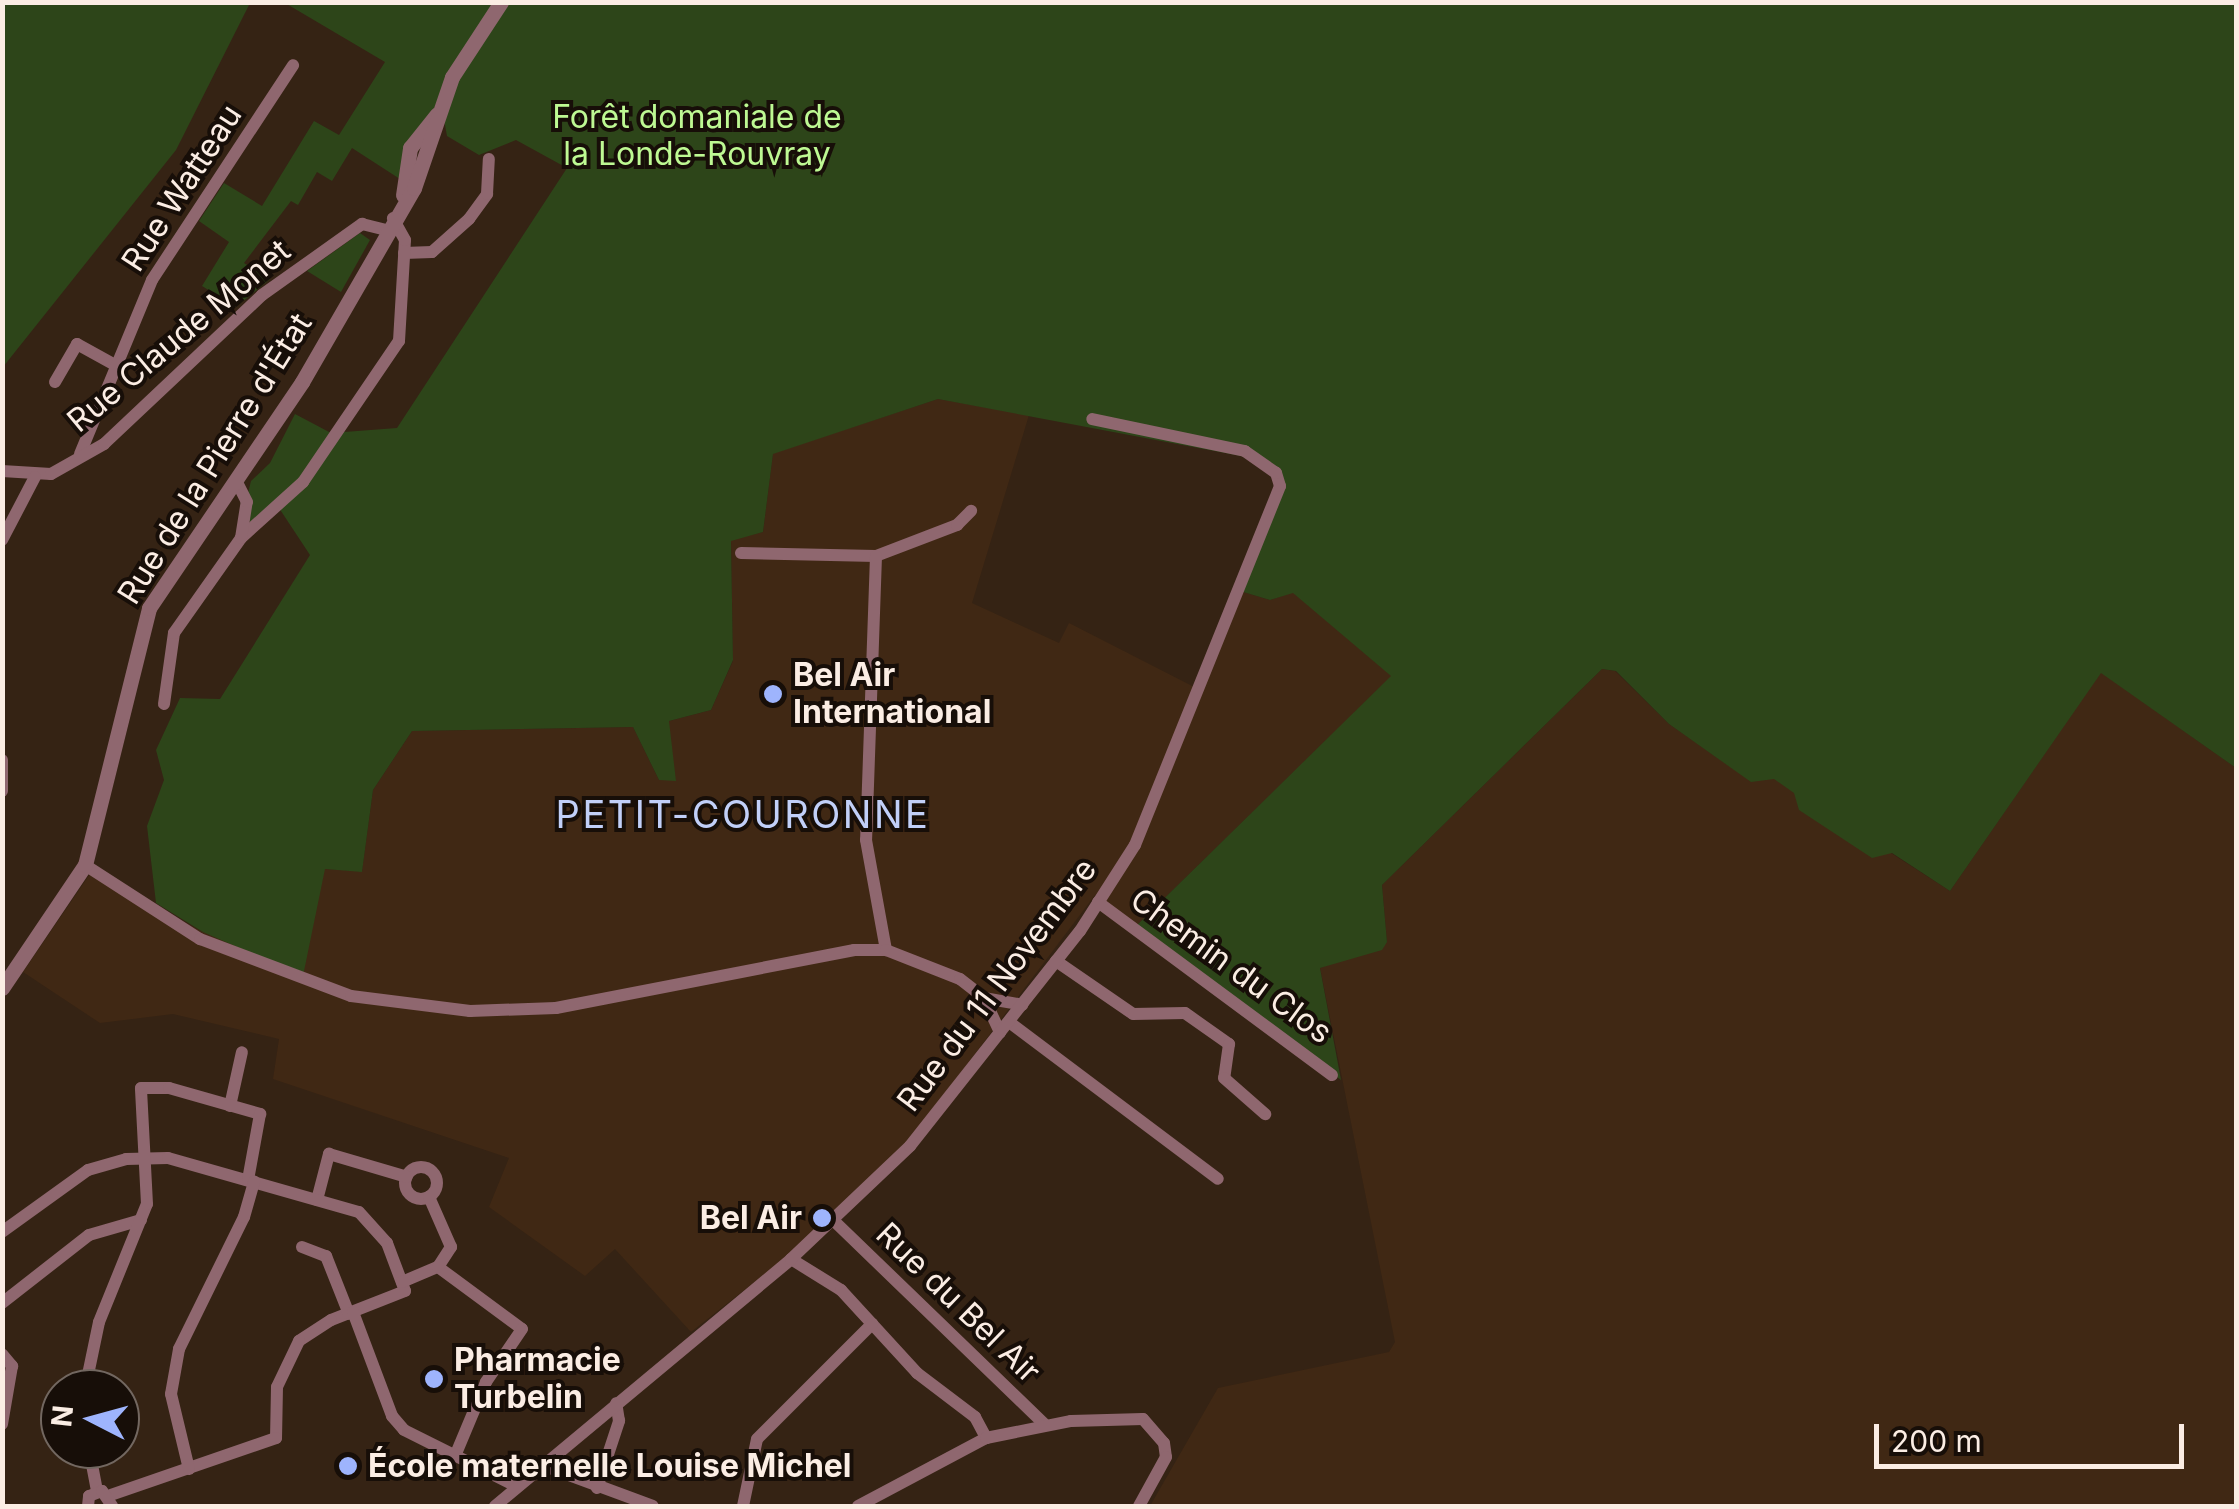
<!DOCTYPE html>
<html>
<head>
<meta charset="utf-8">
<style>
	body { margin:0 }
	#map { position:relative; width:2239px; height:1509px; overflow:hidden; background:#352314; font-family:Inter,sans-serif }
	div>[style] { position:absolute }
	.built>* { inset:0; background:#402814 }
	.green>* { inset:0; background:#2d4519 }
	.minor>* { height:12px; margin:-6px; padding:0 6px; transform-origin:6px; border-radius:6px; background:#8f676f }
	.minor>.ring { margin:-6px; padding:0; box-sizing:content-box; background:none; border:12px solid #8f676f; border-radius:50% }
	.tertiary>* { height:15px; margin:-7.5px; padding:0 7.5px; transform-origin:7.5px; border-radius:7.5px; background:#8f676f }
	.dots>* { width:28px; height:28px; translate:-50% -50%; box-sizing:border-box; border:5px solid #170e08; border-radius:50% }
	span { translate:-50% -50%; white-space:nowrap; text-align:center; line-height:1.15; -webkit-text-stroke:8px #170e08; paint-order:stroke }
	.park-label { font-size:32px; color:#bef993 }
	.street-label { font-size:32px; color:#fbede4 }
	.poi-label { font-size:32px; color:#fbede4; font-weight:700 }
	.left { translate:0 -50%; text-align:left }
	.right { translate:-100% -50%; text-align:right }
	.quarter-label { font-size:38px; color:#c1cff8; letter-spacing:2.5px }
	.frame { position:absolute; inset:0; border:5px solid #fbede4; pointer-events:none }
	.north { position:absolute; left:40px; top:1369px; width:100px; height:100px; box-sizing:border-box; background:#170e08; border:2px solid #726760; border-radius:50%; rotate:276deg; font-size:28px; font-weight:700; line-height:40px; text-align:center; color:#fbede4 }
	.north::after { content:''; display:block; margin:auto; width:35px; height:45px; background:#9eb4fd; clip-path:polygon(50% 0,100% 100%,50% 72%,0 100%) }
	.scale { position:absolute; left:1874px; top:1424px; width:310px; height:45px; box-sizing:border-box; border:5px solid #fbede4; border-top:0; padding-left:12px; font-size:30px; line-height:35px; white-space:nowrap; color:#fbede4; -webkit-text-stroke:8px #170e08; paint-order:stroke }
</style>
</head>
<body>
<div id="map">
	<div class="built">
		<div style="clip-path:polygon(938px 399px,1029px 415px,972px 603px,1059px 643px,1069px 623px,1202px 691px,1240px 591px,1270px 600px,1293px 592px,1392px 676px,1134px 928px,1095px 895px,906px 1145px,790px 1254px,691px 1332px,615px 1249px,585px 1276px,489px 1207px,509px 1158px,273px 1079px,279px 1039px,173px 1014px,100px 1023px,23px 972px,92px 871px,203px 932px,325px 869px,362px 871px,373px 790px,412px 731px,633px 727px,659px 780px,669px 721px,711px 710px,733px 661px,731px 540px,763px 532px,773px 453px)"></div>
		<div style="clip-path:polygon(1602px 669px,1615px 671px,1669px 724px,1751px 781px,1774px 778px,1950px 891px,2101px 672px,2236px 768px,2236px 1506px,1150px 1506px,1218px 1388px,1389px 1352px,1395px 1342px,1320px 968px,1387px 942px,1382px 885px)"></div>
	</div>
	<div class="green">
		<div style="clip-path:polygon(3px 2px,250px 3px,176px 150px,3px 367px)"></div>
		<div style="clip-path:polygon(285px 3px,2236px 3px,2236px 768px,2101px 673px,1950px 891px,1892px 853px,1872px 858px,1799px 810px,1794px 793px,1774px 779px,1751px 782px,1669px 724px,1616px 671px,1602px 669px,1382px 885px,1387px 942px,1382px 950px,1320px 968px,1341px 1080px,1134px 928px,1391px 676px,1293px 593px,1270px 600px,1240px 591px,1282px 490px,1257px 459px,938px 399px,773px 454px,763px 532px,731px 541px,733px 660px,711px 710px,669px 721px,676px 781px,659px 780px,633px 727px,412px 731px,373px 790px,362px 872px,325px 869px,303px 976px,203px 932px,156px 903px,147px 826px,164px 780px,156px 750px,180px 698px,220px 699px,310px 555px,277px 505px,251px 523px,243px 513px,251px 481px,270px 463px,295px 414px,331px 433px,397px 428px,567px 168px,516px 140px,479px 155px,447px 136px,440px 97px,403px 181px,352px 148px,332px 181px,317px 172px,298px 205px,291px 201px,244px 263px,270px 279px,236px 307px,202px 286px,229px 242px,199px 221px,224px 183px,262px 206px,314px 121px,339px 135px,385px 62px)"></div>
		<div style="clip-path:polygon(360px 233px,370px 240px,341px 292px,307px 271px)"></div>
	</div>
	<div class="minor">
		<div style="left:404px;top:253px;width:28px;rotate:-2deg"></div>
		<div style="left:432px;top:252px;width:50px;rotate:-41.7deg"></div>
		<div style="left:469px;top:219px;width:31px;rotate:-54deg"></div>
		<div style="left:487px;top:194px;width:35px;rotate:-87deg"></div>
		<div style="left:55px;top:382px;width:44px;rotate:-59.9deg"></div>
		<div style="left:77px;top:344px;width:46px;rotate:28.8deg"></div>
		<div style="left:80px;top:454px;width:188px;rotate:-67.5deg"></div>
		<div style="left:152px;top:280px;width:257px;rotate:-56.7deg"></div>
		<div style="left:2px;top:471px;width:49px;rotate:3.5deg"></div>
		<div style="left:51px;top:474px;width:61px;rotate:-29.5deg"></div>
		<div style="left:104px;top:444px;width:217px;rotate:-43.3deg"></div>
		<div style="left:262px;top:295px;width:123px;rotate:-35.4deg"></div>
		<div style="left:362px;top:224px;width:25px;rotate:14deg"></div>
		<div style="left:241px;top:538px;width:84px;rotate:-42.1deg"></div>
		<div style="left:303px;top:482px;width:171px;rotate:-55.8deg"></div>
		<div style="left:399px;top:341px;width:101px;rotate:-86.6deg"></div>
		<div style="left:405px;top:240px;width:25px;rotate:-119deg"></div>
		<div style="left:2px;top:540px;width:71px;rotate:-62.4deg"></div>
		<div style="left:741px;top:553px;width:135px;rotate:1.3deg"></div>
		<div style="left:876px;top:556px;width:87px;rotate:-20.9deg"></div>
		<div style="left:957px;top:525px;width:20px;rotate:-45deg"></div>
		<div style="left:876px;top:556px;width:284px;rotate:92deg"></div>
		<div style="left:866px;top:840px;width:112px;rotate:79.7deg"></div>
		<div style="left:164px;top:704px;width:72px;rotate:-82deg"></div>
		<div style="left:174px;top:633px;width:116px;rotate:-54.8deg"></div>
		<div style="left:241px;top:538px;width:36px;rotate:-81deg"></div>
		<div style="left:247px;top:502px;width:25px;rotate:-117deg"></div>
		<div style="left:2px;top:760px;width:31px;rotate:90deg"></div>
		<div style="left:85px;top:865px;width:137px;rotate:32.8deg"></div>
		<div style="left:200px;top:939px;width:161px;rotate:20.7deg"></div>
		<div style="left:351px;top:996px;width:120px;rotate:7.2deg"></div>
		<div style="left:470px;top:1011px;width:86px;rotate:-2deg"></div>
		<div style="left:556px;top:1008px;width:304px;rotate:-11deg"></div>
		<div style="left:854px;top:950px;width:32px"></div>
		<div style="left:886px;top:950px;width:79px;rotate:21.4deg"></div>
		<div style="left:960px;top:979px;width:31px;rotate:38deg"></div>
		<div style="left:984px;top:998px;width:38px;rotate:65deg"></div>
		<div style="left:1098px;top:902px;width:291px;rotate:36.5deg"></div>
		<div style="left:1056px;top:961px;width:93px;rotate:34.5deg"></div>
		<div style="left:1133px;top:1014px;width:52px;rotate:-1.1deg"></div>
		<div style="left:1185px;top:1013px;width:54px;rotate:35.2deg"></div>
		<div style="left:1229px;top:1044px;width:34px;rotate:98deg"></div>
		<div style="left:1224px;top:1078px;width:55px;rotate:41.3deg"></div>
		<div style="left:984px;top:998px;width:39px;rotate:10deg"></div>
		<div style="left:1009px;top:1022px;width:261px;rotate:36.9deg"></div>
		<div style="left:230px;top:1106px;width:55px;rotate:-77.5deg"></div>
		<div class="ring" style="left:405px;top:1167px;width:20px;height:20px"></div>
		<div style="left:317px;top:1200px;width:48px;rotate:-75.4deg"></div>
		<div style="left:329px;top:1154px;width:81px;rotate:16.4deg"></div>
		<div style="left:832px;top:1219px;width:296px;rotate:44deg"></div>
		<div style="left:2px;top:1232px;width:106px;rotate:-35.8deg"></div>
		<div style="left:88px;top:1170px;width:40px;rotate:-16deg"></div>
		<div style="left:126px;top:1159px;width:42px;rotate:-1.4deg"></div>
		<div style="left:168px;top:1158px;width:198px;rotate:15.8deg"></div>
		<div style="left:359px;top:1212px;width:42px;rotate:47.9deg"></div>
		<div style="left:387px;top:1243px;width:51px;rotate:69.4deg"></div>
		<div style="left:405px;top:1291px;width:79px;rotate:158.6deg"></div>
		<div style="left:331px;top:1320px;width:38px;rotate:147deg"></div>
		<div style="left:299px;top:1341px;width:51px;rotate:115.6deg"></div>
		<div style="left:277px;top:1387px;width:51px;rotate:91.1deg"></div>
		<div style="left:276px;top:1438px;width:176px;rotate:161deg"></div>
		<div style="left:302px;top:1247px;width:26px;rotate:21deg"></div>
		<div style="left:326px;top:1256px;width:62px;rotate:68.4deg"></div>
		<div style="left:791px;top:1259px;width:59px;rotate:31.8deg"></div>
		<div style="left:841px;top:1290px;width:113px;rotate:47.5deg"></div>
		<div style="left:917px;top:1373px;width:73px;rotate:37.2deg"></div>
		<div style="left:975px;top:1417px;width:24px;rotate:62deg"></div>
		<div style="left:986px;top:1438px;width:145px;rotate:152deg"></div>
		<div style="left:438px;top:1267px;width:104px;rotate:36.4deg"></div>
		<div style="left:522px;top:1329px;width:64px;rotate:124.2deg"></div>
		<div style="left:486px;top:1382px;width:80px;rotate:112.7deg"></div>
		<div style="left:402px;top:1282px;width:39px;rotate:-23deg"></div>
		<div style="left:438px;top:1267px;width:24px;rotate:-57deg"></div>
		<div style="left:451px;top:1247px;width:55px;rotate:-113.7deg"></div>
		<div style="left:2px;top:1303px;width:110px;rotate:-38deg"></div>
		<div style="left:89px;top:1235px;width:54px;rotate:-16.1deg"></div>
		<div style="left:353px;top:1312px;width:111px;rotate:69.4deg"></div>
		<div style="left:392px;top:1416px;width:18px;rotate:49deg"></div>
		<div style="left:404px;top:1430px;width:125px;rotate:26.6deg"></div>
		<div style="left:2px;top:1354px;width:16px;rotate:50deg"></div>
		<div style="left:12px;top:1366px;width:59px;rotate:99.8deg"></div>
		<div style="left:85px;top:1389px;width:68px;rotate:-78.2deg"></div>
		<div style="left:99px;top:1322px;width:127px;rotate:-67.9deg"></div>
		<div style="left:147px;top:1204px;width:116px;rotate:-93deg"></div>
		<div style="left:141px;top:1088px;width:28px"></div>
		<div style="left:169px;top:1088px;width:95px;rotate:15.9deg"></div>
		<div style="left:260px;top:1114px;width:67px;rotate:100.3deg"></div>
		<div style="left:986px;top:1438px;width:87px;rotate:-11.3deg"></div>
		<div style="left:1071px;top:1421px;width:72px;rotate:-1.6deg"></div>
		<div style="left:1143px;top:1419px;width:32px;rotate:49deg"></div>
		<div style="left:1164px;top:1443px;width:14px;rotate:82deg"></div>
		<div style="left:1166px;top:1457px;width:56px;rotate:118.9deg"></div>
		<div style="left:89px;top:1449px;width:43px;rotate:79.2deg"></div>
		<div style="left:542px;top:1465px;width:118px;rotate:20.3deg"></div>
		<div style="left:189px;top:1469px;width:77px;rotate:-103.5deg"></div>
		<div style="left:171px;top:1394px;width:46px;rotate:-79.9deg"></div>
		<div style="left:179px;top:1349px;width:147px;rotate:-63.8deg"></div>
		<div style="left:244px;top:1217px;width:37px;rotate:-74deg"></div>
		<div style="left:597px;top:1488px;width:71px;rotate:-71.8deg"></div>
		<div style="left:619px;top:1421px;width:18px;rotate:-99deg"></div>
		<div style="left:88px;top:1506px;width:10px;rotate:-84deg"></div>
		<div style="left:89px;top:1496px;width:14px;rotate:-21deg"></div>
		<div style="left:102px;top:1491px;width:18px;rotate:56deg"></div>
		<div style="left:495px;top:1506px;width:386px;rotate:-39.8deg"></div>
		<div style="left:791px;top:1259px;width:164px;rotate:-43.5deg"></div>
		<div style="left:910px;top:1146px;width:274px;rotate:-51.7deg"></div>
		<div style="left:1080px;top:931px;width:102px;rotate:-57.4deg"></div>
		<div style="left:1135px;top:845px;width:387px;rotate:-68deg"></div>
		<div style="left:1280px;top:486px;width:14px;rotate:-107deg"></div>
		<div style="left:1276px;top:473px;width:38px;rotate:-145deg"></div>
		<div style="left:1245px;top:451px;width:156px;rotate:-168.2deg"></div>
		<div style="left:743px;top:1506px;width:68px;rotate:-78.2deg"></div>
		<div style="left:757px;top:1439px;width:163px;rotate:-45deg"></div>
	</div>
	<div class="tertiary">
		<div style="left:403px;top:195px;width:48px;rotate:-81.5deg"></div>
		<div style="left:410px;top:148px;width:43px;rotate:-51.5deg"></div>
		<div style="left:2px;top:988px;width:148px;rotate:-56deg"></div>
		<div style="left:85px;top:865px;width:265px;rotate:-76deg"></div>
		<div style="left:149px;top:608px;width:273px;rotate:-55.9deg"></div>
		<div style="left:302px;top:382px;width:224px;rotate:-60deg"></div>
		<div style="left:414px;top:188px;width:117px;rotate:-71.1deg"></div>
		<div style="left:452px;top:77px;width:90px;rotate:-56.8deg"></div>
	</div>
	<div class="dots">
		<div style="left:773px;top:694px;background:#9eb4fd"></div>
		<div style="left:822px;top:1218px;background:#9eb4fd"></div>
		<div style="left:434px;top:1379px;background:#9eb4fd"></div>
		<div style="left:348px;top:1466px;background:#9eb4fd"></div>
	</div>
	<div class="park-label">
		<span style="left:697px;top:136px">Forêt domaniale de<br>la Londe-Rouvray</span>
	</div>
	<div class="street-label">
		<span style="left:182px;top:188px;rotate:-57deg">Rue Watteau</span>
		<span style="left:179px;top:336px;rotate:-40deg">Rue Claude Monet</span>
		<span style="left:215px;top:459px;rotate:-58deg">Rue de la Pierre d'État</span>
		<span style="left:1231px;top:966px;rotate:36deg">Chemin du Clos</span>
		<span style="left:997px;top:985px;rotate:-53deg">Rue du 11 Novembre</span>
		<span style="left:958px;top:1303px;rotate:44deg">Rue du Bel Air</span>
	</div>
	<div class="poi-label">
		<span class="left" style="left:793px;top:694px">Bel Air<br>International</span>
		<span class="right" style="left:802px;top:1218px">Bel Air</span>
		<span class="left" style="left:454px;top:1379px">Pharmacie<br>Turbelin</span>
		<span class="left" style="left:368px;top:1466px">École maternelle Louise Michel</span>
	</div>
	<div class="quarter-label">
		<span style="left:743px;top:815px">PETIT-COURONNE</span>
	</div>
	<div class="frame"></div>
	<div class="north">N</div>
	<div class="scale">200 m</div>
</div>
</body>
</html>
